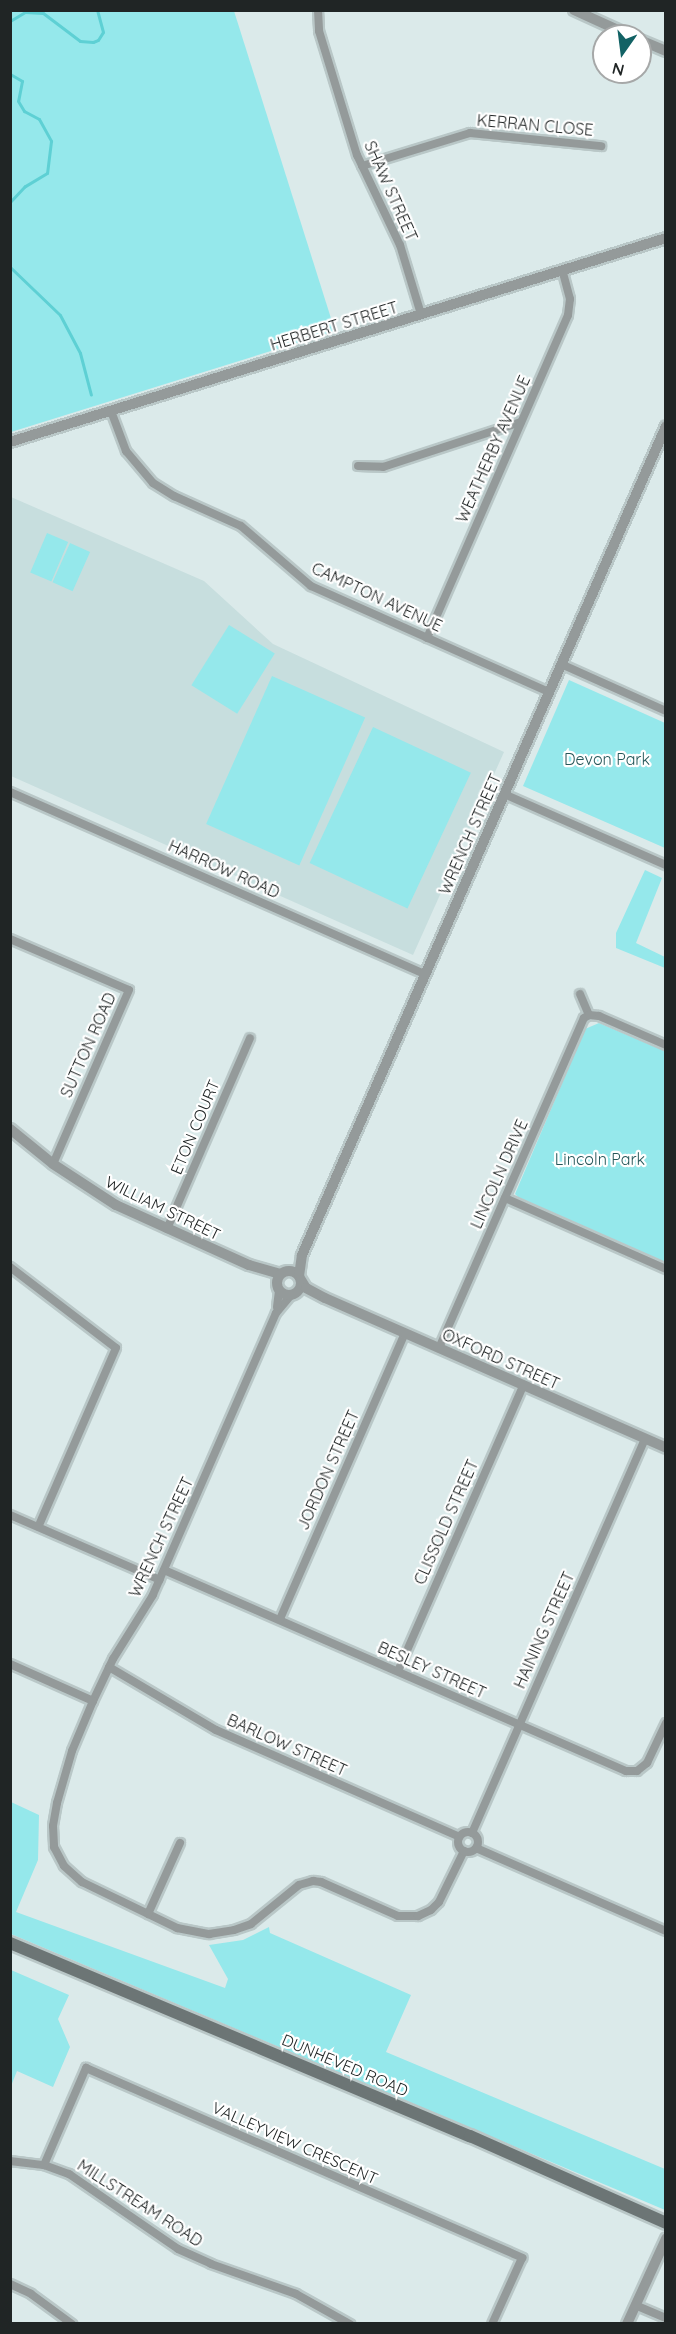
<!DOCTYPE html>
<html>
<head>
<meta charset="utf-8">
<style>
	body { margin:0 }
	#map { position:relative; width:676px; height:2334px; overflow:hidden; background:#dbeaea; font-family:Quicksand,sans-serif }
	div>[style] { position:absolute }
	.built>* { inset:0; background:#c7dede }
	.green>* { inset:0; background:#95e8eb; transform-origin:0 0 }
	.stream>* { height:3px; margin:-1.5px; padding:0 1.5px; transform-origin:1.5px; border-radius:1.5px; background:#5ed0d4 }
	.roads { filter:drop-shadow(2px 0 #b9c7c7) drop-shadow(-2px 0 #b9c7c7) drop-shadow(0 2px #b9c7c7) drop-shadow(0 -2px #b9c7c7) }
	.minor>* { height:8px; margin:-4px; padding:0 4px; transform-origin:4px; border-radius:4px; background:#949a9a }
	.minor>.ring { margin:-4px; padding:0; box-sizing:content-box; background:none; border:8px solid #949a9a; border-radius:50% }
	.tertiary>* { height:10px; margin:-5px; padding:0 5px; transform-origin:5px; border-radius:5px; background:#949a9a }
	.tertiary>.ring { margin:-5px; padding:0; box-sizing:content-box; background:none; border:10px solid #949a9a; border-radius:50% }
	.secondary>* { height:12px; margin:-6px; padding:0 6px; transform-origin:6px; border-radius:6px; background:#6c7575 }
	span { translate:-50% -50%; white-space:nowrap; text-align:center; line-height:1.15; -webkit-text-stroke:4.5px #fff; paint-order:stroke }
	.street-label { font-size:16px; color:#202525 }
	.park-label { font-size:16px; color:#255759 }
	.frame { position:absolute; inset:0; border:12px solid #202525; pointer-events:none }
	.north { position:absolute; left:592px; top:24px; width:60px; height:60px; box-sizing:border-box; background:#fff; border:2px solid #a6a8a8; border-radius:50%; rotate:194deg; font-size:16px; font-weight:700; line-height:24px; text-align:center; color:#202525 }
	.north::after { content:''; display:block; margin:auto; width:21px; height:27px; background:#126265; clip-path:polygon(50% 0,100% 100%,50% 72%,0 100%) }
</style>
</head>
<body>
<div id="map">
	<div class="built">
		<div style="clip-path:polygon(11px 497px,204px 581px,273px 644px,504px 752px,413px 955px,11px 776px)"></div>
	</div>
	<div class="green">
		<div style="clip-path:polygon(10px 11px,234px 11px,335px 331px,11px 432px)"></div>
		<div style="left:47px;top:533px;width:23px;height:43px;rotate:23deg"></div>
		<div style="left:70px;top:543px;width:22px;height:43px;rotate:24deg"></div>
		<div style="left:229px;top:625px;width:54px;height:71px;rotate:32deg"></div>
		<div style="left:272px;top:676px;width:102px;height:162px;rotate:24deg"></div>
		<div style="clip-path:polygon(569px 680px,665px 723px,665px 848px,523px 786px)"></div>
		<div style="left:373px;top:727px;width:108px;height:150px;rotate:25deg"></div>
		<div style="clip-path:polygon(645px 870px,662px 878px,636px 943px,665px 957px,665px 968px,616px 948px,616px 933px)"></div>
		<div style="clip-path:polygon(599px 1023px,665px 1051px,665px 1263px,520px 1199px,515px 1194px,585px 1029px)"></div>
		<div style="clip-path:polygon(11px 1802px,39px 1815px,38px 1860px,16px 1912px,225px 1988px,228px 1979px,209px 1945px,243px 1940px,269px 1927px,270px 1933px,411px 1995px,386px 2052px,665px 2169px,665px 2210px,11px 1934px)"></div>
		<div style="clip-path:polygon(11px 1970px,69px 1995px,58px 2019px,70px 2047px,53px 2087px,17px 2071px,11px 2086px)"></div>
	</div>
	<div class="stream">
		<div style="left:10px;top:21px;width:17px;rotate:-31deg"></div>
		<div style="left:25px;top:12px;width:18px;rotate:3deg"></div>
		<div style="left:43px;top:13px;width:46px;rotate:37.1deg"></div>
		<div style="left:80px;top:41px;width:13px;rotate:4deg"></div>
		<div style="left:93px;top:42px;width:5px;rotate:-22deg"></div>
		<div style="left:98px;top:40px;width:9px;rotate:-58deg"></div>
		<div style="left:103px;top:32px;width:23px;rotate:-105deg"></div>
		<div style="left:10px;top:74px;width:14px;rotate:30deg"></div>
		<div style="left:22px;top:81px;width:20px;rotate:101deg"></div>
		<div style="left:18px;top:101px;width:12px;rotate:59deg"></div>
		<div style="left:24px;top:111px;width:17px;rotate:28deg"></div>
		<div style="left:39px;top:119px;width:25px;rotate:61deg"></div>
		<div style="left:51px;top:141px;width:32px;rotate:97deg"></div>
		<div style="left:47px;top:173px;width:26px;rotate:149deg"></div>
		<div style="left:25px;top:186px;width:22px;rotate:133deg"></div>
		<div style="left:10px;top:267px;width:69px;rotate:43.8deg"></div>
		<div style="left:60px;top:315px;width:43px;rotate:62.2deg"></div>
		<div style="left:80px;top:353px;width:43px;rotate:75.3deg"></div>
	</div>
	<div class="roads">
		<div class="minor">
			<div style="left:318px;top:10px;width:21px;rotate:87deg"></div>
			<div style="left:319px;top:31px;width:130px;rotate:73deg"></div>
			<div style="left:357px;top:155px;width:100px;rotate:64.5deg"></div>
			<div style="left:400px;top:245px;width:72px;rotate:73.1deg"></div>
			<div style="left:362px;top:166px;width:113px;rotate:-17deg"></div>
			<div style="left:470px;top:133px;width:132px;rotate:5.7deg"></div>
			<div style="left:111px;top:411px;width:43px;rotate:69.4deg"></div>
			<div style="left:126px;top:451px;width:42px;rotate:49.8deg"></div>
			<div style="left:153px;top:483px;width:25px;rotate:32deg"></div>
			<div style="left:174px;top:496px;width:73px;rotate:24.1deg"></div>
			<div style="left:241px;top:526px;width:92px;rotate:40.6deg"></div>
			<div style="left:311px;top:586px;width:261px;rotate:24deg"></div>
			<div style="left:358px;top:466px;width:25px;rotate:2deg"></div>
			<div style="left:383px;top:467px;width:145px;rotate:-18.1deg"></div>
			<div style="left:427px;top:638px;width:352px;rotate:-66.4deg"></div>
			<div style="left:568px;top:315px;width:16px;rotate:-83deg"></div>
			<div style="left:570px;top:299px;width:30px;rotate:-105deg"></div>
			<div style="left:561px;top:664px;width:115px;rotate:24.1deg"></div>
			<div style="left:10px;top:792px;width:453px;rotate:23.7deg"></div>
			<div style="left:504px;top:794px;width:177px;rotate:23.7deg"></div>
			<div style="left:10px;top:939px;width:129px;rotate:23.2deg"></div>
			<div style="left:129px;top:990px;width:190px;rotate:113.6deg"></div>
			<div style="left:580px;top:994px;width:23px;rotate:67deg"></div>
			<div style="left:505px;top:1198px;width:176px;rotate:23.8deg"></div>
			<div style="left:167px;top:1229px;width:208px;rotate:-66.5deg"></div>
			<div style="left:10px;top:1267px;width:133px;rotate:37.4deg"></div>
			<div style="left:116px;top:1348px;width:195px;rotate:113.5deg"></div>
			<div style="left:292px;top:1294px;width:25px;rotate:130deg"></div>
			<div style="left:276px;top:1313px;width:308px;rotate:113.6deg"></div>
			<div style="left:153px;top:1595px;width:75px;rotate:122deg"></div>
			<div style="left:113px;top:1659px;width:47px;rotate:115.5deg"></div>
			<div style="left:93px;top:1701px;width:54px;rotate:112.8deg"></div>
			<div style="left:72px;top:1751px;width:54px;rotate:106.1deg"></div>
			<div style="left:57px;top:1803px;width:23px;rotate:100deg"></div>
			<div style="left:53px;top:1826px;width:21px;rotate:87deg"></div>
			<div style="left:54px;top:1847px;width:21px;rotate:62deg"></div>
			<div style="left:64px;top:1866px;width:24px;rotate:42deg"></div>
			<div style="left:82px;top:1882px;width:106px;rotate:25.8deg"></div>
			<div style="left:177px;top:1928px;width:33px;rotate:11deg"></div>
			<div style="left:209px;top:1934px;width:25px;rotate:-9deg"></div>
			<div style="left:234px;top:1930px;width:18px;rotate:-19deg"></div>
			<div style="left:251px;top:1924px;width:62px;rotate:-39.1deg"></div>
			<div style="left:299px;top:1885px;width:15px;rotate:-16deg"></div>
			<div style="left:313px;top:1881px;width:8px;rotate:7deg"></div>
			<div style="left:321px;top:1882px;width:84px;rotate:23.8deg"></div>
			<div style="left:398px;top:1916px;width:20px"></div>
			<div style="left:418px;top:1916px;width:14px;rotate:-25deg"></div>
			<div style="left:431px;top:1910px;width:11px;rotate:-45deg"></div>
			<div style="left:439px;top:1902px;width:57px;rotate:-63.9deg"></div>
			<div style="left:277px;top:1307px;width:17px;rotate:-83deg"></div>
			<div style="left:439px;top:1348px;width:360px;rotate:-66.3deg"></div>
			<div style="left:584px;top:1018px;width:6px;rotate:-31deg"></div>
			<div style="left:589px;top:1015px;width:10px;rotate:6deg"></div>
			<div style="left:599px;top:1016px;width:73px;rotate:23.4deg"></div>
			<div style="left:10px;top:1515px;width:163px;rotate:23.4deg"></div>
			<div style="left:164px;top:1570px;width:504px;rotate:23.51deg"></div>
			<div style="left:626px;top:1771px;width:11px"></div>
			<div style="left:637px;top:1771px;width:13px;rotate:-39deg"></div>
			<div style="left:647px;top:1763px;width:44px;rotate:-64.6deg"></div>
			<div style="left:280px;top:1619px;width:312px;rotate:-66.4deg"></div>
			<div style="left:10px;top:1664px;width:91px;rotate:24deg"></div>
			<div style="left:109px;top:1667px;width:124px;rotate:30.5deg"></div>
			<div style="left:216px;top:1730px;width:266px;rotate:23.7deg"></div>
			<div style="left:398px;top:1671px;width:311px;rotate:-66.3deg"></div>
			<div class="ring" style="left:458px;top:1832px;width:12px;height:12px"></div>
			<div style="left:472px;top:1833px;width:430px;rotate:-66.3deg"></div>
			<div style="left:476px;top:1848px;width:207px;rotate:23.6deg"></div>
			<div style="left:148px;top:1914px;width:78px;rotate:-65.7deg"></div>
			<div style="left:10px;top:2161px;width:34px;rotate:7deg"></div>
			<div style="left:44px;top:2165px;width:27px;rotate:20deg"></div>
			<div style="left:69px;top:2174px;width:132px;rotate:34.5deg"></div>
			<div style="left:178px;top:2249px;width:36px;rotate:24deg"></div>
			<div style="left:211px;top:2264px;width:90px;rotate:19.4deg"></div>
			<div style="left:296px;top:2294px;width:62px;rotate:29.1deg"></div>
			<div style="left:44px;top:2165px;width:106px;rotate:-66.6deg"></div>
			<div style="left:86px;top:2068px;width:476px;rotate:23.5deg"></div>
			<div style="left:522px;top:2258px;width:72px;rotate:114.4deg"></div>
			<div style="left:10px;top:2284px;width:23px;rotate:25deg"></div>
			<div style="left:31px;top:2294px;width:51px;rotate:36.2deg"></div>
			<div style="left:635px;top:2305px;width:34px;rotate:23deg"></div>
		</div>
		<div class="tertiary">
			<div style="left:574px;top:10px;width:63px;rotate:24.5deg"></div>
			<div style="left:640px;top:40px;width:28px;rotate:23deg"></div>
			<div style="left:10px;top:442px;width:687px;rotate:-17.27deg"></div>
			<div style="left:10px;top:1129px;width:55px;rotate:39.1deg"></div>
			<div style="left:53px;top:1164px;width:75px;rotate:33.1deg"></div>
			<div style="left:116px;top:1205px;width:146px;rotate:24.3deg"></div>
			<div style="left:249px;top:1265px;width:32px;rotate:16deg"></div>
			<div class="ring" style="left:277px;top:1271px;width:14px;height:14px"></div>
			<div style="left:299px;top:1276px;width:21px;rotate:-82deg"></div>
			<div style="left:302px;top:1255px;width:905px;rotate:-66.29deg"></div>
			<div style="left:301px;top:1280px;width:9px;rotate:58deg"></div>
			<div style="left:306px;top:1288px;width:21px;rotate:28deg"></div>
			<div style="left:325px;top:1298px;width:373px;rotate:23.7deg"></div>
			<div style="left:627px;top:2324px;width:94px;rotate:-65.4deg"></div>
		</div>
		<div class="secondary">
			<div style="left:10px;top:1943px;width:499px;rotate:22.8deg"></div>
			<div style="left:470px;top:2136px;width:214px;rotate:23.9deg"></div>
		</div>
	</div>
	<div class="street-label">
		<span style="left:535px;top:125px;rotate:5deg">KERRAN CLOSE</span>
		<span style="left:391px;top:191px;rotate:66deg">SHAW STREET</span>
		<span style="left:334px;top:326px;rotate:-17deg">HERBERT STREET</span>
		<span style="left:493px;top:449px;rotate:-66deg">WEATHERBY AVENUE</span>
		<span style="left:377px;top:597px;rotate:25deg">CAMPTON AVENUE</span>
		<span style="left:470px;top:834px;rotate:-66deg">WRENCH STREET</span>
		<span style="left:224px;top:869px;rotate:24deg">HARROW ROAD</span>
		<span style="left:88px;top:1045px;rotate:-66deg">SUTTON ROAD</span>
		<span style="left:195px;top:1127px;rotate:-67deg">ETON COURT</span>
		<span style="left:499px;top:1174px;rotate:-66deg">LINCOLN DRIVE</span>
		<span style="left:163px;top:1208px;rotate:26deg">WILLIAM STREET</span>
		<span style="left:501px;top:1359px;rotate:24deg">OXFORD STREET</span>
		<span style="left:328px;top:1470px;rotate:-66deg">JORDON STREET</span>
		<span style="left:446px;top:1522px;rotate:-66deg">CLISSOLD STREET</span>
		<span style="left:161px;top:1537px;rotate:-65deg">WRENCH STREET</span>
		<span style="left:544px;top:1630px;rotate:-66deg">HAINING STREET</span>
		<span style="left:432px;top:1670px;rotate:24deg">BESLEY STREET</span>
		<span style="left:287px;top:1745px;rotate:24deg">BARLOW STREET</span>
		<span style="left:345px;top:2065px;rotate:23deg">DUNHEVED ROAD</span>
		<span style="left:295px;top:2143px;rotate:24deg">VALLEYVIEW CRESCENT</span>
		<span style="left:140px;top:2203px;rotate:33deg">MILLSTREAM ROAD</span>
	</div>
	<div class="park-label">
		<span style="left:607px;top:759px">Devon Park</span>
		<span style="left:600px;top:1159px">Lincoln Park</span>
	</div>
	<div class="frame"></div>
	<div class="north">N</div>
</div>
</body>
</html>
